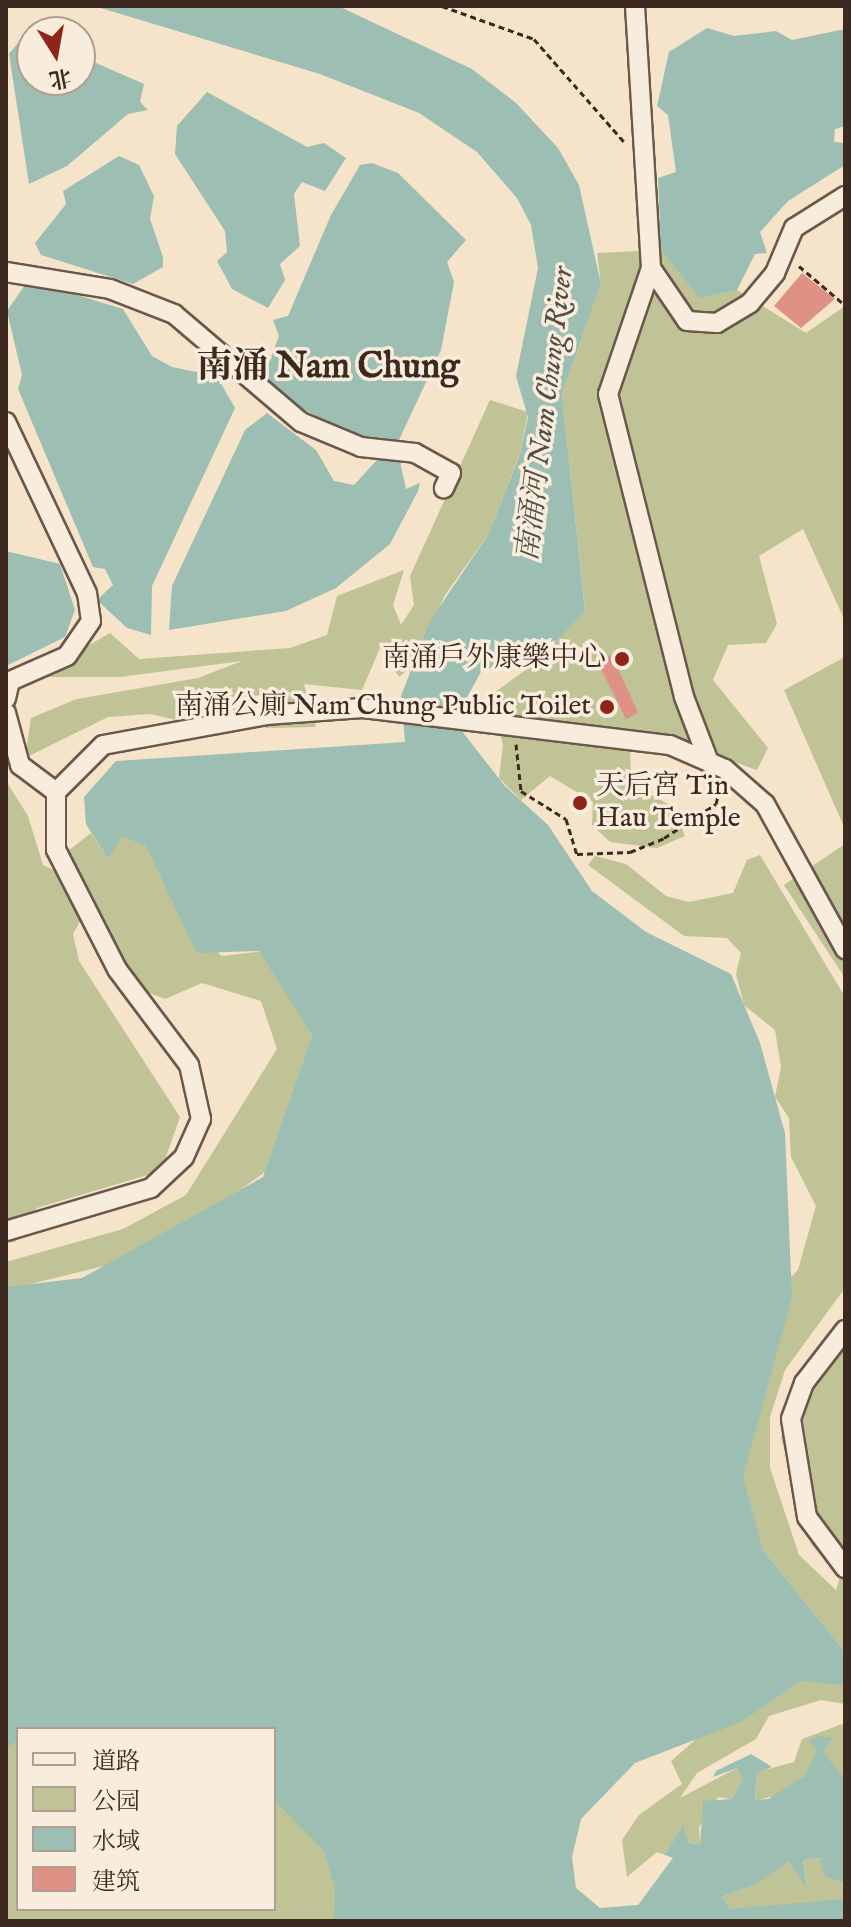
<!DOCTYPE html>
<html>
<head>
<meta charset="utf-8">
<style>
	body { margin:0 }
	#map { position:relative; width:851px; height:1927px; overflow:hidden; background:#f5e3ca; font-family:"IM FELL English","Noto Serif SC",serif }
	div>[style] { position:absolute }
	.green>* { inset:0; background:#bfc395 }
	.water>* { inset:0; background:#9dbeb3 }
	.building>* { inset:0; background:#df9186 }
	.path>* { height:3px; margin-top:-1.5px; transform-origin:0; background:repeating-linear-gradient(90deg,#3e2921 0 6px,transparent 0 10px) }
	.roads { filter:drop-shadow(2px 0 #6c584b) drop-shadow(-2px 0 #6c584b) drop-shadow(0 2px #6c584b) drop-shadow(0 -2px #6c584b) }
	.minor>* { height:18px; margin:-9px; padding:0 9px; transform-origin:9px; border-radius:9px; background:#f8eddd }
	.dots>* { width:22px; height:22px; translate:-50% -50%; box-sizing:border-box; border:4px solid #f8eddd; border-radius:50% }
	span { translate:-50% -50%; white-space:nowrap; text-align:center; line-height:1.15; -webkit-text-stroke:7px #f8eddd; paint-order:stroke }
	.poi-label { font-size:28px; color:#3e2921 }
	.right { translate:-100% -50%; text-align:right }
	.left { translate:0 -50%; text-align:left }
	.water-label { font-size:30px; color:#564e46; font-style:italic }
	.district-label { font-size:36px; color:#3e2921; font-weight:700 }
	.frame { position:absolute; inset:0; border:8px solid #3e2921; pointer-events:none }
	.legend { position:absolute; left:16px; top:1727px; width:260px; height:184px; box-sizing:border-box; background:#f8eddd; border:2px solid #ae9f92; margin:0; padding:10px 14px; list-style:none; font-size:24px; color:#3e2921 }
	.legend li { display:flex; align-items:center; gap:16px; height:40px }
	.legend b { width:40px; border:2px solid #ae9f92 }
	.north { position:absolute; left:16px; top:16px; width:80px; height:80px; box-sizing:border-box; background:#f8eddd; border:2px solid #ae9f92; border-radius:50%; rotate:169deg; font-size:22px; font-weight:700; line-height:32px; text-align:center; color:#3e2921 }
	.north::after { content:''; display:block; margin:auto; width:28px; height:36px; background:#8f2418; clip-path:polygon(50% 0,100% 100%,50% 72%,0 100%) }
</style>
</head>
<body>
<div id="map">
	<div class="green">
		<div style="clip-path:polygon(661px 250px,703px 297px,737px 290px,806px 333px,845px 306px,845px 621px,803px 529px,759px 556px,777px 624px,766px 643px,728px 645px,713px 680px,768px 748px,757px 770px,667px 738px,630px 748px,631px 785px,672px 806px,685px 836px,657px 848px,610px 842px,592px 825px,593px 802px,550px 776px,521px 800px,499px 778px,503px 745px,490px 696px,539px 660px,585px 610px,562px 394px,601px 284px,597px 253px)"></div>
		<div style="clip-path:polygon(490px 400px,528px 412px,520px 453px,488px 535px,445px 595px,412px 666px,399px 677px,380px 648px,362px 690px,304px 684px,316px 727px,265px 728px,284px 693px,193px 702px,181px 721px,150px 714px,108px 717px,25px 758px,31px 718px,77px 699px,198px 678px,242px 661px,120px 677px,34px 677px,110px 633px,139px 659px,290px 648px,327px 635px,337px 596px,404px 570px,393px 605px,401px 625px,414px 605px,410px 576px)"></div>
		<div style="clip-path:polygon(845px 657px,845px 829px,784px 690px)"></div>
		<div style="clip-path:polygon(6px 781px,28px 816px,43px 865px,77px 881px,68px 851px,91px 833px,108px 859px,118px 833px,146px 846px,221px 956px,264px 951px,312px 1035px,265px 1172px,149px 1255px,6px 1290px,6px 1262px,123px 1229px,186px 1195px,277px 1049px,261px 1001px,202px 983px,165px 999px,124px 983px,87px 909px,73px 934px,79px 961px,180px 1117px,161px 1171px,37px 1208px,15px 1242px,6px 1243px)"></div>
		<div style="clip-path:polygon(845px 844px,845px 978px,784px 885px)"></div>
		<div style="clip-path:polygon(760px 855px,845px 997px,845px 1288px,785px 1370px,770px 1417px,770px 1468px,799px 1555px,836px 1590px,840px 1577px,811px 1544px,781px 1438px,795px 1400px,845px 1326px,845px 1652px,763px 1550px,736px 1468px,771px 1298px,798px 1270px,816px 1206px,791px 1157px,789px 1118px,775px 1097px,781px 1067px,775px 1030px,744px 1005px,736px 974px,741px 953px,727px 938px,684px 936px,588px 865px,595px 856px,626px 864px,666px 896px,689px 902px,733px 893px,747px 860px)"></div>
		<div style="clip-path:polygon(797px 1681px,845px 1681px,845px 1704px,821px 1700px,769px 1716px,756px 1739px,697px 1773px,680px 1798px,737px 1768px,742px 1779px,732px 1799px,718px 1797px,699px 1827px,700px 1844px,689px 1843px,683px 1826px,665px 1855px,657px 1852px,627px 1877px,622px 1840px,639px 1815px,682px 1784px,671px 1761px,702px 1734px)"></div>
		<div style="clip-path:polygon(6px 1717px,18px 1729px,18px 1909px,274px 1909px,274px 1759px,329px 1845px,340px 1896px,336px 1921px,6px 1921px)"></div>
		<div style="clip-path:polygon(845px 1723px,845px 1779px,821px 1755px,832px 1739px,809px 1740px,818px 1749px,805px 1776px,791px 1791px,755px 1801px,757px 1772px,794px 1762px,802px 1739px)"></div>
		<div style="clip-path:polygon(821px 1858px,824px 1876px,845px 1884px,845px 1904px,729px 1909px,721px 1897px,757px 1884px,789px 1860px,807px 1887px,803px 1860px)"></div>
	</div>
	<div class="water">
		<div style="clip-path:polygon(94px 6px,338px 6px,472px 69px,516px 103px,558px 148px,579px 185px,601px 284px,562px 394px,585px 611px,539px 660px,482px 670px,454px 721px,504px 785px,548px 825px,592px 891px,646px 932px,731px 974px,760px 1043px,785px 1133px,792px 1297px,743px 1477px,763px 1550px,845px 1652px,845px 1685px,800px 1681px,741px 1722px,635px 1763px,581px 1819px,572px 1857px,576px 1888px,600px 1908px,638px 1905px,673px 1858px,665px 1855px,683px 1825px,689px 1843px,700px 1844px,703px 1801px,732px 1799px,742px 1779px,737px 1768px,713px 1777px,716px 1771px,751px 1754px,772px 1767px,757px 1773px,755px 1800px,768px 1799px,805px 1776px,817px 1749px,808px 1740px,821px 1736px,833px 1738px,823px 1752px,845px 1779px,845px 1884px,824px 1876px,820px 1858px,803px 1860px,807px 1889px,789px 1861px,757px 1884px,721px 1897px,730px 1909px,845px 1899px,845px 1921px,334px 1921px,335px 1888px,324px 1851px,276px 1802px,274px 1729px,18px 1729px,18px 1741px,6px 1747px,6px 1287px,82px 1278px,263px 1177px,312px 1035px,259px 951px,197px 953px,146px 846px,122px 836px,108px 859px,86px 824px,84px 797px,116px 761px,405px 742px,401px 696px,430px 621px,488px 535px,520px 454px,528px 417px,516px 376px,538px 268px,531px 225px,517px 198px,477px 152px,419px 113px,320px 74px)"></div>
		<div style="clip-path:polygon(707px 28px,734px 36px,776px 31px,792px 40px,845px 29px,845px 126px,835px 129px,834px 142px,845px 143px,845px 165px,788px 201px,760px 232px,767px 253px,755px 254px,737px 290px,700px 298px,661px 250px,658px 178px,676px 172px,668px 115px,657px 106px,669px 52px)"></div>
		<div style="clip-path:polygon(22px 38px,32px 39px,32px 80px,80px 80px,80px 56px,144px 84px,140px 102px,148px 110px,128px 114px,67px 166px,29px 184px,9px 54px)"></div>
		<div style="clip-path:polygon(207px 92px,307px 147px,324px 143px,346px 158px,325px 191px,302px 182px,294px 194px,300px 246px,280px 264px,285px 280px,268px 308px,232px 289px,217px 261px,227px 252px,225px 231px,175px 154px,177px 126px)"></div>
		<div style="clip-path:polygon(119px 156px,139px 165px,154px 196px,150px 219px,163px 257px,163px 267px,133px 284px,41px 255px,35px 243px,66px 204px,63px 191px)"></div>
		<div style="clip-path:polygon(372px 163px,398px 173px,466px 240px,447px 262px,454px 282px,441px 350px,399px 440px,356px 435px,286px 401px,263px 379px,279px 336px,273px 320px,288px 316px,331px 215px,360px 165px)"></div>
		<div style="clip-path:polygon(41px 284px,123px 309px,152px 356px,172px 367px,196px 372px,209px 363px,235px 408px,152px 586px,151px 635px,127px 628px,97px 600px,113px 585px,105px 569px,93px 567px,18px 389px,22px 375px,7px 311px,25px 285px)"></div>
		<div style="clip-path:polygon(267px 413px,316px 450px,334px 481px,354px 485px,377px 460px,399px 457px,406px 489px,420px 483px,418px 491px,390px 544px,336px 588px,286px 611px,169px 630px,172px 586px,245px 430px)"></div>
		<div style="clip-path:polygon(6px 551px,60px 564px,75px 610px,65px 637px,6px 666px)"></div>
	</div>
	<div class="building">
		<div style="clip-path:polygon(802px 273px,835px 299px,801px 328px,774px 306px)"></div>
		<div style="clip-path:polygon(612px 655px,638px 713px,626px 719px,597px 661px)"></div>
	</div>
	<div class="path">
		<div style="left:442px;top:6px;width:98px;rotate:19.7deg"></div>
		<div style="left:534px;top:39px;width:138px;rotate:48.8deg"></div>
		<div style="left:799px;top:266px;width:60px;rotate:40.3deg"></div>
		<div style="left:516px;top:744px;width:47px;rotate:83.9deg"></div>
		<div style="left:521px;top:791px;width:53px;rotate:31.9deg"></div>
		<div style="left:566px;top:819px;width:37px;rotate:73deg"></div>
		<div style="left:577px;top:854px;width:53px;rotate:-2.2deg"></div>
		<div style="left:630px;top:852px;width:37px;rotate:-22deg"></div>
		<div style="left:664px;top:838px;width:62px;rotate:-33.2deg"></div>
		<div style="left:716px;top:804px;width:16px;rotate:-76deg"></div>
	</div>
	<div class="roads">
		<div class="minor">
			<div style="left:635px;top:6px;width:262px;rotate:86.5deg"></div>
			<div style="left:651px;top:268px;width:133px;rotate:108.8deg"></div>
			<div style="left:608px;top:394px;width:312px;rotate:75.9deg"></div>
			<div style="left:684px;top:697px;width:70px;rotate:69deg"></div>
			<div style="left:651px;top:268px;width:64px;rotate:55.8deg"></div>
			<div style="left:687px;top:321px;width:30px;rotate:4deg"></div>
			<div style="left:717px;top:323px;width:39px;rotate:-31deg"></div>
			<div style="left:750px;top:303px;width:39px;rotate:-50deg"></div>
			<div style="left:775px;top:273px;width:49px;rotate:-67.1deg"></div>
			<div style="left:794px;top:228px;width:60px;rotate:-32.1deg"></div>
			<div style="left:6px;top:272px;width:105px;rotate:9.3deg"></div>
			<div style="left:110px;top:289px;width:69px;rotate:21.3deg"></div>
			<div style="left:174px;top:314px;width:167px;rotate:40.4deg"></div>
			<div style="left:301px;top:422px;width:65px;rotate:22.6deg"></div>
			<div style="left:361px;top:447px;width:54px;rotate:6.3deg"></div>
			<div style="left:415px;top:453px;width:41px;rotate:29.1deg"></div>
			<div style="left:451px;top:473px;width:17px;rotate:115deg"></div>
			<div style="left:6px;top:422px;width:189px;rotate:64.7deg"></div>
			<div style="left:87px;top:593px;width:28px;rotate:82deg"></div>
			<div style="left:91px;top:621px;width:42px;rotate:124.4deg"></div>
			<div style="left:67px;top:656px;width:62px;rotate:156.3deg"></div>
			<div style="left:10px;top:681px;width:18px;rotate:103deg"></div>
			<div style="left:6px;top:713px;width:54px;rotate:74.9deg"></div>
			<div style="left:20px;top:765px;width:45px;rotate:36.9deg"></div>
			<div style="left:6px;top:1231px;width:151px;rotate:-16.5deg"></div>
			<div style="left:151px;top:1188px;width:45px;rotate:-43.2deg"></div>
			<div style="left:184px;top:1157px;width:42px;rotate:-65.9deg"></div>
			<div style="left:201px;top:1119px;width:55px;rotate:-102.5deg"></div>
			<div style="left:189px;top:1065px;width:120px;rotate:-126.9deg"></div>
			<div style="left:117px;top:969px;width:134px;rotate:-117.1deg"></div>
			<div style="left:56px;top:850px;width:58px;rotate:-90deg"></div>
			<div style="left:56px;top:792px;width:66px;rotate:-45deg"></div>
			<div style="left:103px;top:745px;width:166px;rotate:-10.4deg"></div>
			<div style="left:266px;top:715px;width:97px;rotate:-4.1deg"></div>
			<div style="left:363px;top:708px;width:309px;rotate:6.9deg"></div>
			<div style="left:670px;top:745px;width:60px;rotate:23.6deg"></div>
			<div style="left:725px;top:769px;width:53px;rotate:41.2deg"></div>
			<div style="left:765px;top:804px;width:166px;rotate:61.1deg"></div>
			<div style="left:845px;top:1330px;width:67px;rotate:127.7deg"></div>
			<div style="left:804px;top:1383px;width:38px;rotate:110deg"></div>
			<div style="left:791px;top:1419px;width:99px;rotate:80.7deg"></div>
			<div style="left:807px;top:1517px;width:64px;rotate:53.3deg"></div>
		</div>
	</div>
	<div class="dots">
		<div style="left:622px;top:659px;background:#8f2418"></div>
		<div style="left:607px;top:707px;background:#8f2418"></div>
		<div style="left:580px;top:803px;background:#8f2418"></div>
	</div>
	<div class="poi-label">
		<span class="right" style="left:606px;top:659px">南涌戶外康樂中心</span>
		<span class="right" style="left:591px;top:707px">南涌公廁 Nam Chung Public Toilet</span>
		<span class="left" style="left:596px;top:803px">天后宮 Tin<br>Hau Temple</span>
	</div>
	<div class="water-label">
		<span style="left:546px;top:414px;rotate:-83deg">南涌河 Nam Chung River</span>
	</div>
	<div class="district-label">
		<span style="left:328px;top:368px">南涌 Nam Chung</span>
	</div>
	<div class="frame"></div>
	<ul class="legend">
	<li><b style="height:10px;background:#f8eddd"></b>道路</li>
	<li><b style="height:22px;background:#bfc395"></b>公园</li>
	<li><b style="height:22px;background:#9dbeb3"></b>水域</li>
	<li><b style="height:22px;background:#df9186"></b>建筑</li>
	</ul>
	<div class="north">北</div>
</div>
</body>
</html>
